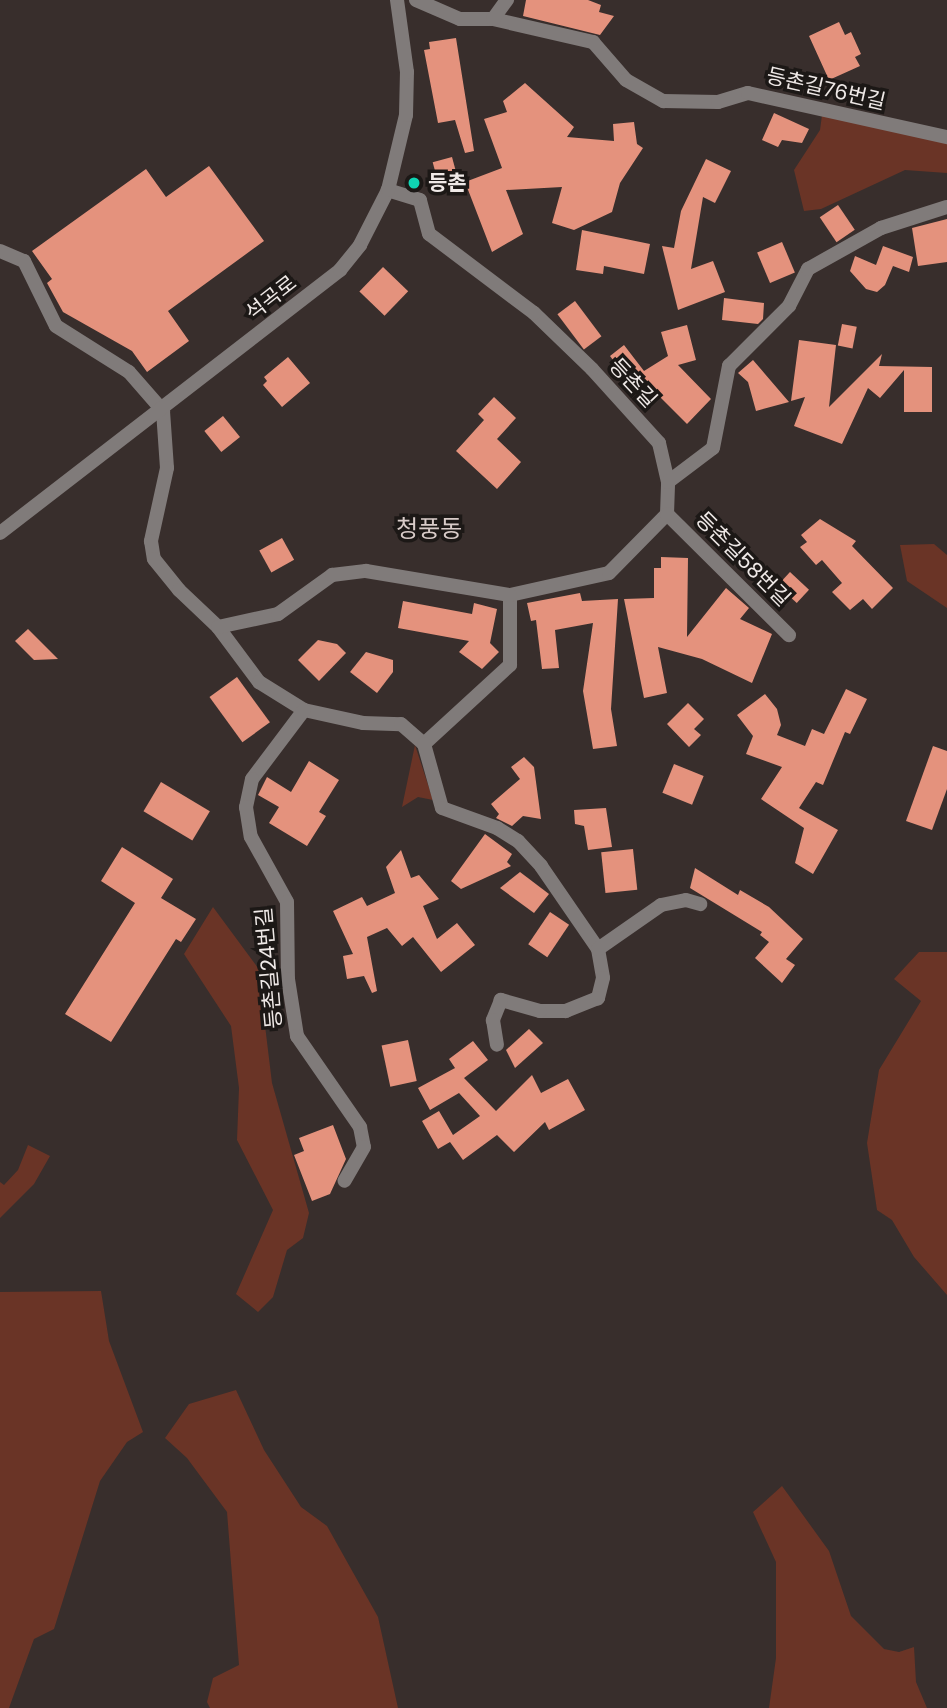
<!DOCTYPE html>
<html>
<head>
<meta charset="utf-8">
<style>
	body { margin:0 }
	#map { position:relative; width:947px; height:1708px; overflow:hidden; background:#382e2c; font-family:Poppins,"Noto Sans KR",sans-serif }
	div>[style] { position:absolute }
	.green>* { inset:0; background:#6a3426 }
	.building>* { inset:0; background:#e4927d; transform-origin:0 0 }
	.minor>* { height:14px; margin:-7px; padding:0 7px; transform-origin:7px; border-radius:7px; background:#807b7a }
	.tertiary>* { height:14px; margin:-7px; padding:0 7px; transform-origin:7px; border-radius:7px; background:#807b7a }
	.dots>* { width:19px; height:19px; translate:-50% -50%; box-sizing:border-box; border:4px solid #1c1816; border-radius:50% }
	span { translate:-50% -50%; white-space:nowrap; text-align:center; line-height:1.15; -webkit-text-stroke:7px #1c1816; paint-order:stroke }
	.street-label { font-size:21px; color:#efe9e7 }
	.poi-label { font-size:21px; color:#efe9e7; font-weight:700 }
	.left { translate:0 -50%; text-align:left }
	.quarter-label { font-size:24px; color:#d8cbc8 }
</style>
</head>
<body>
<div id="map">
	<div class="green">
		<div style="clip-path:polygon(822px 115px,947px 142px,947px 173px,905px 170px,821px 209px,804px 211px,794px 170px,820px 130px)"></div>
		<div style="clip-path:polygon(934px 544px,947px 555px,947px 608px,907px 581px,900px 545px)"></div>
		<div style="clip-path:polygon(415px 745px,433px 800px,418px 797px,402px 807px)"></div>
		<div style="clip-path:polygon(213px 907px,258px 968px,272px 1083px,309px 1213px,303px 1238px,287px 1250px,273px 1297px,258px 1312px,236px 1294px,273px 1210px,237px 1140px,239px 1088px,231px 1026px,184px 954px)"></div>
		<div style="clip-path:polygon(919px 952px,947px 952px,947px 1295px,914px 1257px,892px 1220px,877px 1210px,867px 1143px,879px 1070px,921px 1001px,894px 979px)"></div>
		<div style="clip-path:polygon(28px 1145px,50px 1156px,34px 1184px,0 1218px,0 1182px,4px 1185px,18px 1170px)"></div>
		<div style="clip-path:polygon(101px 1291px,109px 1341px,143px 1432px,127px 1442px,100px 1481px,54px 1629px,34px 1639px,9px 1708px,0 1708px,0 1292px)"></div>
		<div style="clip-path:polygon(236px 1390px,264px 1450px,301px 1507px,327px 1526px,378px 1617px,398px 1708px,210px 1708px,207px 1702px,213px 1678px,239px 1665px,227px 1512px,187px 1458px,165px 1438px,189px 1404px)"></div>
		<div style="clip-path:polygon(782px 1486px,829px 1551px,851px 1616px,884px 1649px,899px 1652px,914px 1647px,916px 1682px,927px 1708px,769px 1708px,776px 1658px,776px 1562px,753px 1512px)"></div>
	</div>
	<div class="building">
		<div style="clip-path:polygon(526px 0,588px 0,601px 5px,599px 12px,614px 16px,600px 35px,523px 16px)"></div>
		<div style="clip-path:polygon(839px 22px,845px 35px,851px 32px,861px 54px,855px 57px,860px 66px,829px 80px,809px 36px)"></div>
		<div style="clip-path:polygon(456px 38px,474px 151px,465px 153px,455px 120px,438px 123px,424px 50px,430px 49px,429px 42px)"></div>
		<div style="clip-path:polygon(525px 83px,574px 127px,567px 137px,614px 141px,613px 124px,634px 122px,637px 144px,643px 148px,620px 183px,612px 212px,574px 230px,552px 223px,562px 187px,506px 190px,523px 234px,492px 252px,465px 182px,502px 168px,484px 119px,507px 112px,503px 101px)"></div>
		<div style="clip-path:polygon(774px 113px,809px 129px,802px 143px,782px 140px,778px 147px,762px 140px)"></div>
		<div style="left:452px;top:157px;width:27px;height:20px;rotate:75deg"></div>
		<div style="clip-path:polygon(706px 159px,731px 171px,715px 203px,703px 197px,691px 269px,713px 261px,725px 292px,678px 310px,662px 246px,674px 248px,681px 211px)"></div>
		<div style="clip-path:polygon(209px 166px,264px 241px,168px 311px,189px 341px,147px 372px,132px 351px,63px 312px,47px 283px,52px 279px,32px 251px,146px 169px,166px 197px)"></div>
		<div style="left:838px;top:205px;width:30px;height:22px;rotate:56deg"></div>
		<div style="clip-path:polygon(947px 219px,947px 262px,918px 266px,912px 228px)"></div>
		<div style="clip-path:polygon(582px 230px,650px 244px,644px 274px,604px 266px,603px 274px,576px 270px)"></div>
		<div style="left:782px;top:242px;width:33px;height:27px;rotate:67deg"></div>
		<div style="clip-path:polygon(883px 246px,913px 257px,909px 272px,893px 266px,885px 285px,877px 292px,866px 289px,850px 271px,855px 256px,876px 265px)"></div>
		<div style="left:383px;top:267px;width:35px;height:34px;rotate:44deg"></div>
		<div style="clip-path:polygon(724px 298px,764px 303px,763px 319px,758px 324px,722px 320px)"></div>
		<div style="left:575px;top:301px;width:44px;height:22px;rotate:53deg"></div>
		<div style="left:842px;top:324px;width:15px;height:22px;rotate:11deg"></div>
		<div style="clip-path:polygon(687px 325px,696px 360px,678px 365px,711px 399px,687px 424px,650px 387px,639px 395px,610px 356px,624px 345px,644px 371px,668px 356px,661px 332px)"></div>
		<div style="clip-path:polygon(799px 340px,836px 345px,829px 407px,882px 354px,879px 366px,932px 367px,932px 412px,904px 412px,904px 370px,880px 398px,868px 388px,842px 444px,794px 426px,805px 397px,791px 401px)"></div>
		<div style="clip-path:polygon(288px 357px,310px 383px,282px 407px,263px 385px,267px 381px,264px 377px)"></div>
		<div style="clip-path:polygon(753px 360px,789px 402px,756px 411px,748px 382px,738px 373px)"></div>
		<div style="clip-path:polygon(494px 397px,516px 418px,497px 439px,521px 462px,497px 489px,456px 451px,484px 420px,478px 414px)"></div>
		<div style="left:223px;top:416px;width:27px;height:24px;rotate:51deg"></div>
		<div style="clip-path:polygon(820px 519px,856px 541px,852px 546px,893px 588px,872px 609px,863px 599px,850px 610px,832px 592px,842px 583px,822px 560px,816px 565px,800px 547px,807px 542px,801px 535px)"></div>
		<div style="left:282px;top:538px;width:25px;height:26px;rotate:61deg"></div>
		<div style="clip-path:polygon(661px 557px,688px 558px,687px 637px,726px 588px,749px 608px,740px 619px,772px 634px,752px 683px,702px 659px,658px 647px,667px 693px,644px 698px,624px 599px,654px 598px,654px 568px,661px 568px)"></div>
		<div style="left:790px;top:572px;width:26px;height:18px;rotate:43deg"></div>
		<div style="clip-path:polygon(580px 593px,582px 601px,618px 599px,611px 709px,617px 746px,593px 749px,583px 691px,593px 623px,555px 630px,559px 668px,542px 669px,536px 620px,531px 621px,527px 603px)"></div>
		<div style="clip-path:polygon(403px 601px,472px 614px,474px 603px,497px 609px,490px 643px,499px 652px,482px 669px,459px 652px,469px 641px,398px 628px)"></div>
		<div style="clip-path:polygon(28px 629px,58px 659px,34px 660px,15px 641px)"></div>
		<div style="clip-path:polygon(318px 640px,337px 644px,346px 653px,319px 681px,298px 660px)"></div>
		<div style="clip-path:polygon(366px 652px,393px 660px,393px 672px,377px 693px,350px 672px)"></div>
		<div style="left:237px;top:677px;width:56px;height:34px;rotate:54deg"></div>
		<div style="clip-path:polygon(846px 689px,867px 699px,850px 734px,845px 732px,823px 785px,816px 782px,799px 808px,838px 830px,813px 874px,795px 863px,804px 828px,761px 799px,782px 767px,746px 754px,753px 736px,737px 715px,765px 694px,777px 709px,781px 725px,777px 735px,805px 746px,812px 729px,824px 734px)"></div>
		<div style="clip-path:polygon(688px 703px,704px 719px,694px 729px,701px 735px,689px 747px,667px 724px)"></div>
		<div style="clip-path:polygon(933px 746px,947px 751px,947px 789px,932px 830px,906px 821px)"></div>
		<div style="clip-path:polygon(524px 757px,534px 767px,541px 819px,523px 816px,512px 826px,496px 818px,499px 814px,491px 804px,520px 779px,511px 767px)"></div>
		<div style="clip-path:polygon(309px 761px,339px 780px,319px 812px,326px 816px,307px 846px,269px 823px,279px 807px,258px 795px,267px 777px,291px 792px)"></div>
		<div style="left:674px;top:764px;width:32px;height:31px;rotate:22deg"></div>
		<div style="left:161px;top:782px;width:57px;height:34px;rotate:31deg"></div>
		<div style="clip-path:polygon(606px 808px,612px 847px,588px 850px,584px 826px,575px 824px,574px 810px)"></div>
		<div style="clip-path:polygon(485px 834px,512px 854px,507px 862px,511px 866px,461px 889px,451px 881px)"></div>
		<div style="clip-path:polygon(122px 847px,173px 879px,161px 898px,196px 919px,181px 942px,176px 939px,111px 1042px,65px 1014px,135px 903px,101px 881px)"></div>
		<div style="left:633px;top:849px;width:41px;height:32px;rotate:84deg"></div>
		<div style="clip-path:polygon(401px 850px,411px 878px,419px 875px,439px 899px,423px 906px,437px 939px,457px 923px,475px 945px,441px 972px,413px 937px,402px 946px,387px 928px,367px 937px,377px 991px,372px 993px,364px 976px,347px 979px,343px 956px,353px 954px,333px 911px,362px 897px,367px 906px,395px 893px,386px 867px)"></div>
		<div style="clip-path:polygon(695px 868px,738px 895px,740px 890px,769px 907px,803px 939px,786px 959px,795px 965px,782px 983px,755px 958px,769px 942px,760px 935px,762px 932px,690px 888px)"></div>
		<div style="clip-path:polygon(520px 872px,549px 894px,534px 913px,500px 888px)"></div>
		<div style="left:550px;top:912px;width:23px;height:39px;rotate:34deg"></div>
		<div style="clip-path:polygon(529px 1029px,543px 1043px,515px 1068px,506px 1050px)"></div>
		<div style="left:408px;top:1040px;width:42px;height:27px;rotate:78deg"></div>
		<div style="clip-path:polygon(473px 1041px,488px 1060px,464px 1078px,496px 1111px,532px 1075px,541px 1093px,568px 1079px,585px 1110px,549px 1130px,545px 1122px,514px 1152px,497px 1135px,463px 1160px,450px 1142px,438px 1149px,422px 1121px,439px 1111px,453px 1135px,480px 1116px,459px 1093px,430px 1110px,418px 1088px,455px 1068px,457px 1071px,449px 1059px)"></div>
		<div style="clip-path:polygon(333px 1125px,346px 1159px,330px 1194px,312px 1201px,294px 1155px,304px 1151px,299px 1138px)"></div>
	</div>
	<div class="minor">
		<div style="left:416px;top:0;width:48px;rotate:23.4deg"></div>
		<div style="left:460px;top:19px;width:33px"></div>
		<div style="left:493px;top:19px;width:103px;rotate:13deg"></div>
		<div style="left:593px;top:42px;width:50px;rotate:49deg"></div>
		<div style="left:626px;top:80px;width:43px;rotate:29.6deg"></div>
		<div style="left:663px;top:101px;width:55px;rotate:1deg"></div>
		<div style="left:718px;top:102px;width:31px;rotate:-17deg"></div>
		<div style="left:748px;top:93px;width:204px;rotate:12.5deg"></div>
		<div style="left:493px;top:19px;width:24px;rotate:-54deg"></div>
		<div style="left:0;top:251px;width:26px;rotate:23deg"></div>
		<div style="left:24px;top:261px;width:72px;rotate:63.8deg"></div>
		<div style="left:56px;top:326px;width:86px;rotate:32.2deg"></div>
		<div style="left:129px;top:372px;width:52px;rotate:48.9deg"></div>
		<div style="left:163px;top:411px;width:57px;rotate:86deg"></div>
		<div style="left:167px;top:468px;width:75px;rotate:102.4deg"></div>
		<div style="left:151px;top:541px;width:18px;rotate:81deg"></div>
		<div style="left:154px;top:559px;width:40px;rotate:51deg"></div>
		<div style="left:179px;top:590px;width:54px;rotate:43.5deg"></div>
		<div style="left:218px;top:627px;width:69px;rotate:53.3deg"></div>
		<div style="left:259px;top:682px;width:53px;rotate:31.9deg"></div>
		<div style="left:304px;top:710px;width:60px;rotate:12.4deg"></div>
		<div style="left:363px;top:723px;width:38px;rotate:2deg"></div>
		<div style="left:401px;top:724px;width:30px;rotate:41deg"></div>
		<div style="left:424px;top:744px;width:117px;rotate:-42.6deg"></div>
		<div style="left:510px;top:665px;width:70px;rotate:-90deg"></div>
		<div style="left:510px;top:595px;width:101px;rotate:-12.5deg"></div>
		<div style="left:609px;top:573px;width:83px;rotate:-45.5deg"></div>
		<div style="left:667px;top:514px;width:32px;rotate:-88deg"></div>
		<div style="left:668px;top:482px;width:40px;rotate:-103deg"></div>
		<div style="left:659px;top:443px;width:100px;rotate:-132.2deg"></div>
		<div style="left:592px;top:369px;width:81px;rotate:-136deg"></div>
		<div style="left:534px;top:313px;width:131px;rotate:-143deg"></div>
		<div style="left:429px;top:234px;width:35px;rotate:-105deg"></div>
		<div style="left:420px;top:200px;width:34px;rotate:-163deg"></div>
		<div style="left:668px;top:482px;width:56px;rotate:-37.1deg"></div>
		<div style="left:713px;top:448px;width:84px;rotate:-79deg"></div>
		<div style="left:729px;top:366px;width:85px;rotate:-45deg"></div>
		<div style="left:789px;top:306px;width:42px;rotate:-62.8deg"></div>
		<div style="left:808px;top:269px;width:84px;rotate:-29.3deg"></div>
		<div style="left:881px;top:228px;width:69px;rotate:-17.7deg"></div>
		<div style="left:667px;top:514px;width:172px;rotate:44.8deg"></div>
		<div style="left:218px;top:627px;width:61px;rotate:-12.2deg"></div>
		<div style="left:278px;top:614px;width:67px;rotate:-35.8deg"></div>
		<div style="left:332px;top:575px;width:34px;rotate:-7deg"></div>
		<div style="left:366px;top:571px;width:146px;rotate:9.5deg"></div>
		<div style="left:304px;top:710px;width:86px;rotate:127deg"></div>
		<div style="left:252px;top:779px;width:29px;rotate:102deg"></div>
		<div style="left:246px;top:807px;width:30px;rotate:81deg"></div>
		<div style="left:251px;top:837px;width:74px;rotate:61deg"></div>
		<div style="left:287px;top:902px;width:77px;rotate:89.3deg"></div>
		<div style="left:288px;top:979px;width:58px;rotate:81deg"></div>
		<div style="left:297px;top:1036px;width:111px;rotate:55.3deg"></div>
		<div style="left:360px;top:1127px;width:20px;rotate:79deg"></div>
		<div style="left:364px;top:1147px;width:39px;rotate:120deg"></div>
		<div style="left:424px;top:744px;width:66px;rotate:74.3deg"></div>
		<div style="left:442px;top:808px;width:59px;rotate:20deg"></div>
		<div style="left:497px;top:828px;width:25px;rotate:32deg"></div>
		<div style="left:518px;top:841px;width:34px;rotate:47deg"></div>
		<div style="left:541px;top:866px;width:101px;rotate:55.5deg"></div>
		<div style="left:598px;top:949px;width:29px;rotate:80deg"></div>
		<div style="left:603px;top:978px;width:21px;rotate:104deg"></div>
		<div style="left:598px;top:998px;width:35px;rotate:158deg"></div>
		<div style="left:566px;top:1011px;width:26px;rotate:180deg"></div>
		<div style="left:540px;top:1011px;width:41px;rotate:-164.2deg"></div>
		<div style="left:501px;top:1000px;width:22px;rotate:112deg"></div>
		<div style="left:493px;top:1020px;width:25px;rotate:81deg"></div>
		<div style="left:598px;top:949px;width:77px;rotate:-34.9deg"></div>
		<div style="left:661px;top:905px;width:25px;rotate:-11deg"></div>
		<div style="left:686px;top:900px;width:15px;rotate:16deg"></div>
	</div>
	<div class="tertiary">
		<div style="left:0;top:533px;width:430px;rotate:-37.7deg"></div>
		<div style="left:340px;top:270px;width:32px;rotate:-51deg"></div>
		<div style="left:360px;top:245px;width:62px;rotate:-63deg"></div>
		<div style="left:388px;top:190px;width:77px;rotate:-76.5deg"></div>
		<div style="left:406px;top:115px;width:43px;rotate:-88.7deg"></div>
		<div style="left:407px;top:72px;width:73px;rotate:-97.9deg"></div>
	</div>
	<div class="dots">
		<div style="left:414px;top:183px;background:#0fd5b4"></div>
	</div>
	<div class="street-label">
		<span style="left:826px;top:89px;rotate:13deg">등촌길76번길</span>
		<span style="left:271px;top:298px;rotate:-38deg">석곡로</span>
		<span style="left:633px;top:383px;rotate:47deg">등촌길</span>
		<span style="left:743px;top:559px;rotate:45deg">등촌길58번길</span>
		<span style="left:269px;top:968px;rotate:-95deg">등촌길24번길</span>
	</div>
	<div class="poi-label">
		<span class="left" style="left:428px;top:183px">등촌</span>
	</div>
	<div class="quarter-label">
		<span style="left:429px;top:529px">청풍동</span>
	</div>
</div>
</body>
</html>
